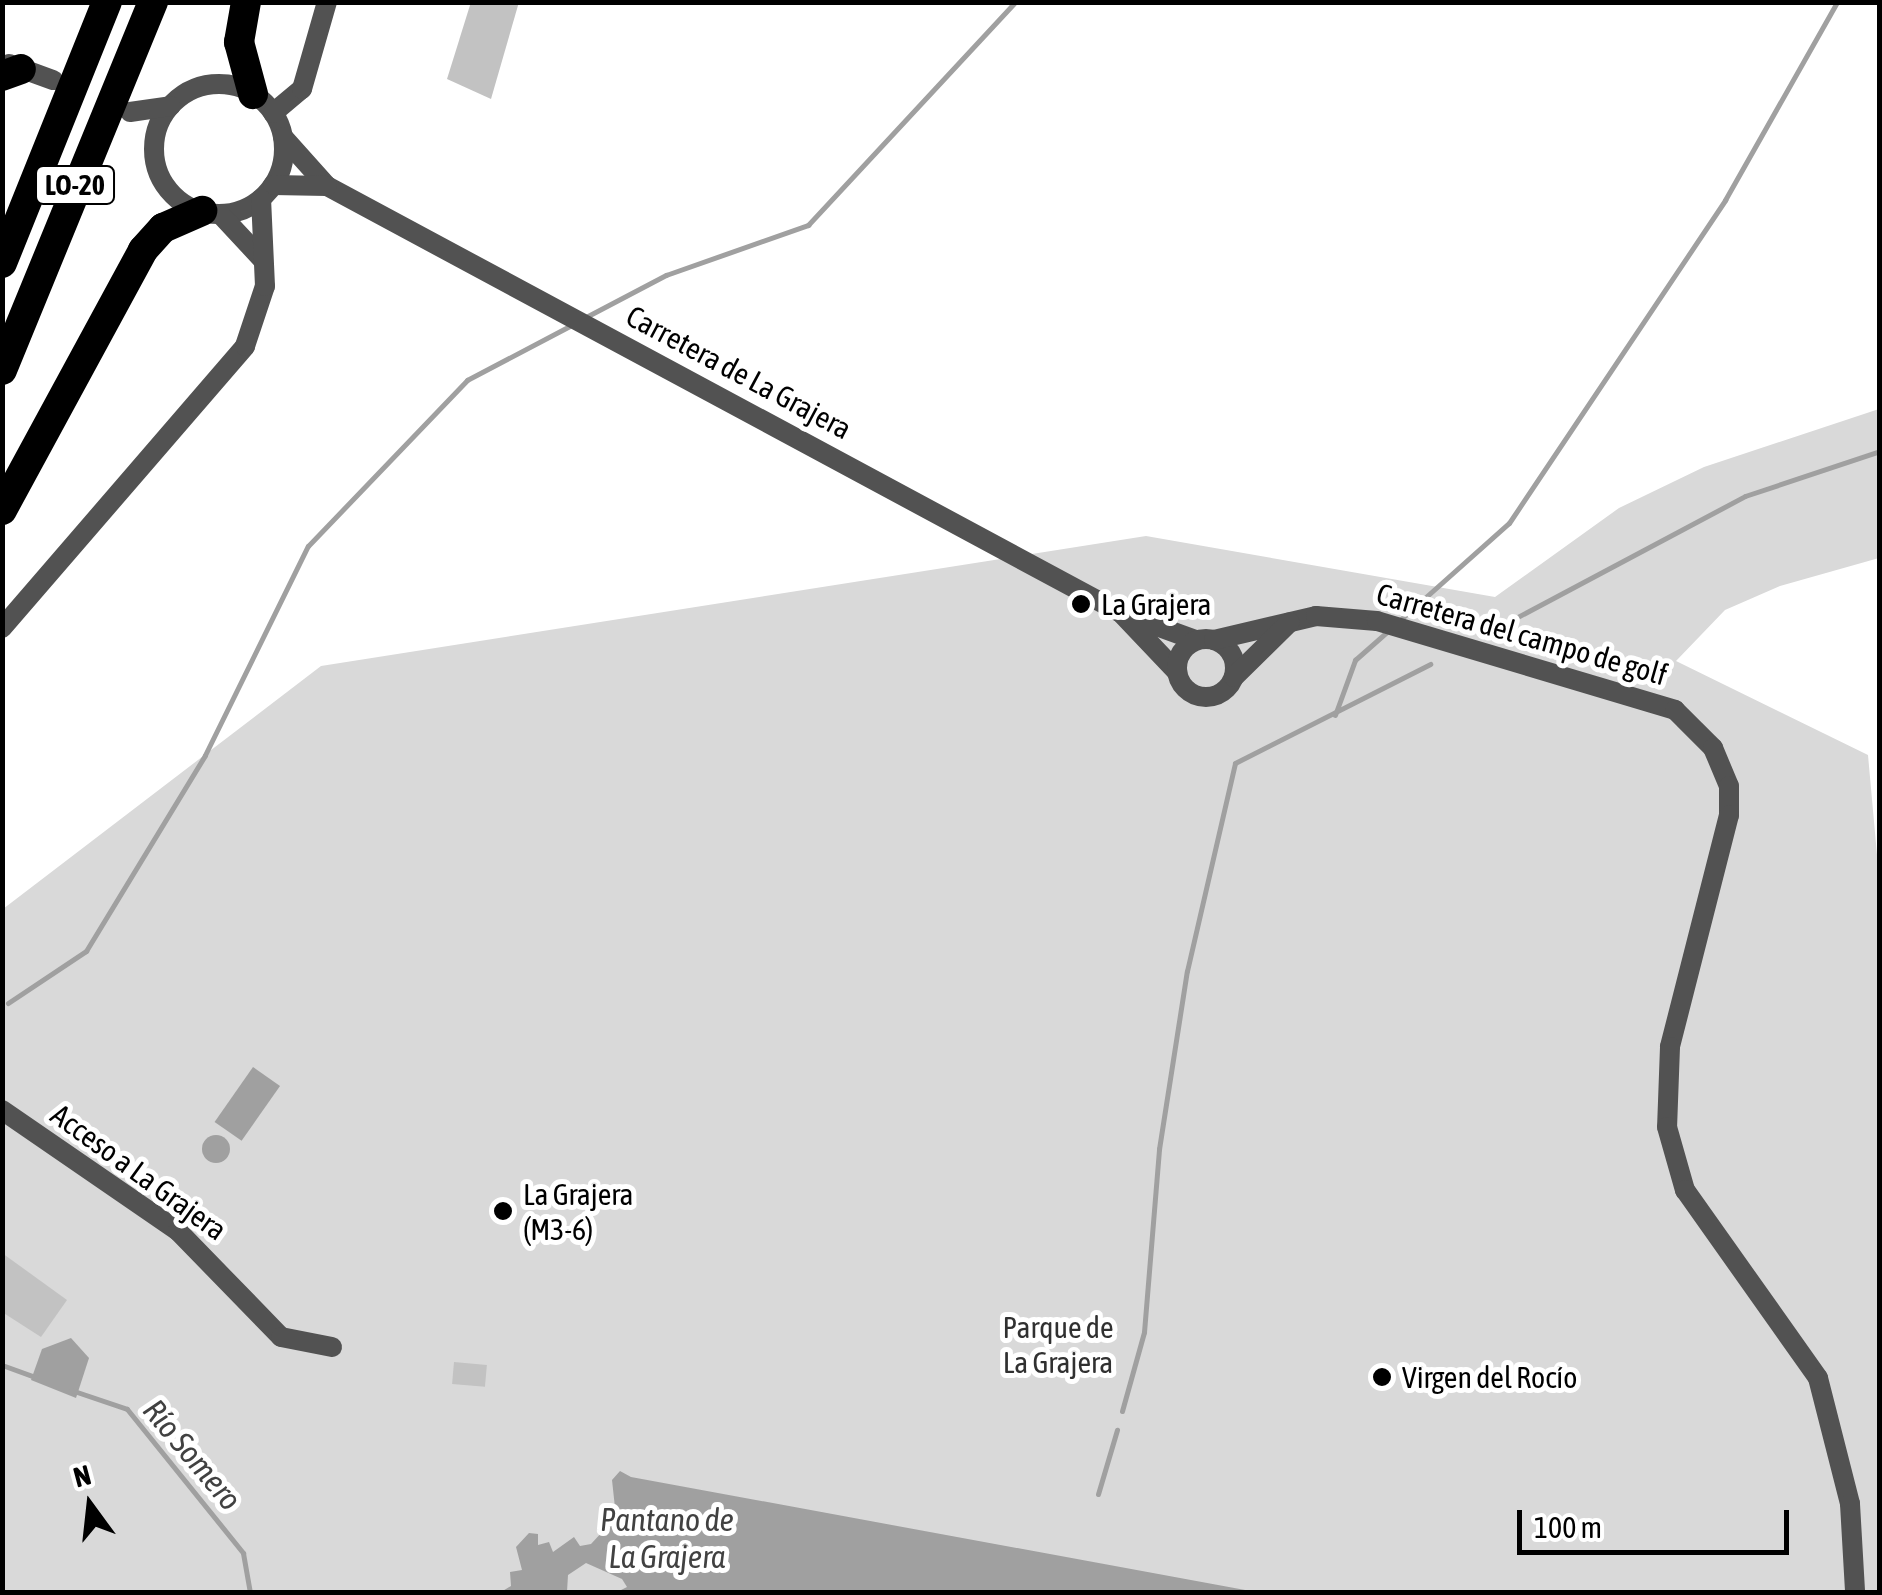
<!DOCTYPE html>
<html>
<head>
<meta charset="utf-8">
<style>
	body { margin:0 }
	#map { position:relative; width:1882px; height:1595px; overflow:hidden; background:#fff; font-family:"Asap Condensed",sans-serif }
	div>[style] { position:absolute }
	.green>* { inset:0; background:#d9d9d9 }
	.water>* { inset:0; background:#a0a0a0; transform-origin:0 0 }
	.round { border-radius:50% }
	.stream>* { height:5px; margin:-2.5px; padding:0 2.5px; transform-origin:2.5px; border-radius:2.5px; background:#a0a0a0 }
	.building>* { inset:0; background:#c2c2c2; transform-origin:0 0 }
	.minor>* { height:20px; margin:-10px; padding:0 10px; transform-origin:10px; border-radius:10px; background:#525252 }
	.minor>.ring { margin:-10px; padding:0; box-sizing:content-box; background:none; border:20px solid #525252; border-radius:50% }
	.motorway>* { height:30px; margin:-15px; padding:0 15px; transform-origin:15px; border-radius:15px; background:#000 }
	.dots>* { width:28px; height:28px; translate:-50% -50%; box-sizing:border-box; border:5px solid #fff; border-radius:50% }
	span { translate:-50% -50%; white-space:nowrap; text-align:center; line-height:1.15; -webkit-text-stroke:10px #fff; paint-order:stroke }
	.shield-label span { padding:2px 8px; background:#fff; border:2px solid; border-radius:8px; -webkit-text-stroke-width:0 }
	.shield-label { font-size:28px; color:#000; font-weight:700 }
	.street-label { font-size:30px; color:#000 }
	.poi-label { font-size:30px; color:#000 }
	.left { translate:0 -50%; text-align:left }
	.park-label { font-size:30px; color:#303030 }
	.water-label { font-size:32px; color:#414141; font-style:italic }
	.frame { position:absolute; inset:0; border:5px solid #000; pointer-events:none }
	.north { position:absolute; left:40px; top:1455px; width:100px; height:100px; -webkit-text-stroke:8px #fff; paint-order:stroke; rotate:345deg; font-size:28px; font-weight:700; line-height:40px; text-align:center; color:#000 }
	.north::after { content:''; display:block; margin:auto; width:35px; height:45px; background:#000; clip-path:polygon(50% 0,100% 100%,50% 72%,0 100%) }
	.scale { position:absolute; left:1517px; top:1510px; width:272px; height:45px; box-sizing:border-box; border:5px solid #000; border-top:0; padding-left:12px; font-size:30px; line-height:35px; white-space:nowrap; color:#000; -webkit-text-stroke:8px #fff; paint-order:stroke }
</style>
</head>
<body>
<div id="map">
	<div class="green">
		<div style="clip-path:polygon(1879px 409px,1879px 558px,1780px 586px,1725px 610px,1676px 661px,1868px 755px,1880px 888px,1879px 1592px,3px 1592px,3px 909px,321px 666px,1146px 536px,1495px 597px,1619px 508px,1704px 467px)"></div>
	</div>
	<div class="water">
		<div style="left:253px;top:1067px;width:33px;height:67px;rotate:35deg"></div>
		<div class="round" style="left:202px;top:1135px;width:28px;height:28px"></div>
		<div style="clip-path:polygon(71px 1338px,89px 1358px,76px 1398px,31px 1380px,42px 1349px)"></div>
		<div style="clip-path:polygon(620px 1471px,631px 1477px,1256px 1592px,617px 1592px,627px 1587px,622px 1579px,586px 1563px,568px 1575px,567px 1592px,501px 1592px,511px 1586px,510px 1572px,522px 1570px,516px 1547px,529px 1533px,538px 1534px,538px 1545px,549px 1542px,553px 1552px,574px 1537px,580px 1546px,591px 1544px,616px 1517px,612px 1480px)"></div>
	</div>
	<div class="stream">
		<div style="left:584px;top:318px;width:93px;rotate:-27.7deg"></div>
		<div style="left:666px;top:275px;width:151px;rotate:-19.4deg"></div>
		<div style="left:808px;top:225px;width:304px;rotate:-47.1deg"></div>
		<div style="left:1400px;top:620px;width:146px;rotate:-41.7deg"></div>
		<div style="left:1509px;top:523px;width:389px;rotate:-56.2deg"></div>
		<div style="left:1725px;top:200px;width:227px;rotate:-60.5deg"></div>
		<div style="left:1495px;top:629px;width:283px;rotate:-28deg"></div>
		<div style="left:1745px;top:496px;width:142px;rotate:-18.4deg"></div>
		<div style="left:1335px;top:715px;width:59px;rotate:-70deg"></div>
		<div style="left:1355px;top:660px;width:44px;rotate:-41.3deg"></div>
		<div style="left:8px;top:1003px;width:94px;rotate:-33.7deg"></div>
		<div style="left:86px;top:951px;width:229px;rotate:-58.7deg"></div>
		<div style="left:205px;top:755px;width:233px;rotate:-63.8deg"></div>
		<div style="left:308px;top:546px;width:230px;rotate:-46.2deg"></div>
		<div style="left:467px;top:380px;width:116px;rotate:-27.7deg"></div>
		<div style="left:2px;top:1365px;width:37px;rotate:20deg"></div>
		<div style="left:71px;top:1390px;width:59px;rotate:18.7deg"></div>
		<div style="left:127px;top:1409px;width:185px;rotate:51.1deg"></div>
		<div style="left:243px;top:1553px;width:40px;rotate:80deg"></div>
		<div style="left:1122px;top:1411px;width:82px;rotate:-74.4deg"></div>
		<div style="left:1144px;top:1332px;width:184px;rotate:-85.3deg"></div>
		<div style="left:1159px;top:1149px;width:180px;rotate:-81.1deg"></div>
		<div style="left:1187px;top:971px;width:213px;rotate:-77deg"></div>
		<div style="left:1235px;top:763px;width:219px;rotate:-26.9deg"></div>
		<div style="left:1098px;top:1494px;width:67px;rotate:-73.5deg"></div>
	</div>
	<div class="building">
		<div style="clip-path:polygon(471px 2px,519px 2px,491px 99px,447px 79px)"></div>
		<div style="clip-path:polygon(2px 1253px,67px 1300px,41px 1337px,2px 1312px)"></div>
		<div style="left:454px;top:1362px;width:33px;height:22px;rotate:5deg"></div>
	</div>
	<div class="minor">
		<div style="left:9px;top:64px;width:47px;rotate:20deg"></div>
		<div class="ring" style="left:154px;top:84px;width:110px;height:110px"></div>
		<div style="left:130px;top:112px;width:41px;rotate:-8.3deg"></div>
		<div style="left:273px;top:113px;width:38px;rotate:-40deg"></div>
		<div style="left:302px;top:89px;width:91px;rotate:-74deg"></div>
		<div style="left:283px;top:137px;width:66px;rotate:48.1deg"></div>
		<div style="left:327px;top:186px;width:902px;rotate:28.27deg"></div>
		<div style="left:1121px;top:613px;width:79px;rotate:20deg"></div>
		<div style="left:273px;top:185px;width:54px;rotate:1.1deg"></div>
		<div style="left:220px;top:214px;width:62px;rotate:47deg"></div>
		<div style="left:1123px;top:615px;width:79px;rotate:46.5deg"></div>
		<div style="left:2px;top:628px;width:372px;rotate:-49.2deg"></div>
		<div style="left:245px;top:346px;width:63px;rotate:-71.6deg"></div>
		<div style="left:265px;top:286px;width:87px;rotate:-92.6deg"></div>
		<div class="ring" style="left:1177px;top:639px;width:38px;height:38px"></div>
		<div style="left:1214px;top:640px;width:105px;rotate:-13.2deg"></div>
		<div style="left:1316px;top:616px;width:61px;rotate:4.7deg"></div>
		<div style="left:1377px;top:621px;width:311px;rotate:16.6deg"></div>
		<div style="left:1675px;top:710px;width:54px;rotate:45deg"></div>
		<div style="left:1713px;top:748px;width:41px;rotate:67.2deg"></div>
		<div style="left:1729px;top:786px;width:29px;rotate:90deg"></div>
		<div style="left:1729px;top:815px;width:239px;rotate:104.3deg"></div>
		<div style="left:1670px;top:1047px;width:80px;rotate:92.1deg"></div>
		<div style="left:1667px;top:1127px;width:66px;rotate:74.1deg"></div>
		<div style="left:1685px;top:1190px;width:230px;rotate:54.7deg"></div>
		<div style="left:1818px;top:1378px;width:130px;rotate:75.7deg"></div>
		<div style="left:1850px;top:1504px;width:88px;rotate:86.7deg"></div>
		<div style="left:1234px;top:677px;width:78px;rotate:-44.5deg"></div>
		<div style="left:2px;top:1110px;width:214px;rotate:34.5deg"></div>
		<div style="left:178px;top:1231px;width:148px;rotate:45.8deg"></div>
		<div style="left:281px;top:1337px;width:52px;rotate:11.1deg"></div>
	</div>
	<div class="motorway">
		<div style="left:246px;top:2px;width:41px;rotate:99.9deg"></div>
		<div style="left:239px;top:42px;width:54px;rotate:74.9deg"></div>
		<div style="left:2px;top:76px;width:20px;rotate:-20deg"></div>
		<div style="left:2px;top:263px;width:281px;rotate:-68.1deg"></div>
		<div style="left:2px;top:370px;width:398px;rotate:-67.7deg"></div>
		<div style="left:2px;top:510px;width:296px;rotate:-61.5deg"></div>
		<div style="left:143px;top:250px;width:30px;rotate:-48deg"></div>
		<div style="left:163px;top:228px;width:43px;rotate:-23.6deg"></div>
	</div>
	<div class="dots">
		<div style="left:1081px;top:604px;background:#000"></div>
		<div style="left:503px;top:1211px;background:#000"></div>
		<div style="left:1382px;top:1377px;background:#000"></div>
	</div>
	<div class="shield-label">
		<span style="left:75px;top:185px">LO-20</span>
	</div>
	<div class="street-label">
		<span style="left:739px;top:372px;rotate:28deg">Carretera de La Grajera</span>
		<span style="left:1522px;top:634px;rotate:16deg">Carretera del campo de golf</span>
		<span style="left:139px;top:1172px;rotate:36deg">Acceso a La Grajera</span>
	</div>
	<div class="poi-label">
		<span class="left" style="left:1101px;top:604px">La Grajera</span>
		<span class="left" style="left:523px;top:1211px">La Grajera<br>(M3-6)</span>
		<span class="left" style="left:1402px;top:1377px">Virgen del Rocío</span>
	</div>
	<div class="park-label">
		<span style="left:1058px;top:1344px">Parque de<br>La Grajera</span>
	</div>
	<div class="water-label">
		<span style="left:192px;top:1455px;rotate:50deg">Río Somero</span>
		<span style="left:667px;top:1539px">Pantano de<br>La Grajera</span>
	</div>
	<div class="frame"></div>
	<div class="north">N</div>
	<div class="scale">100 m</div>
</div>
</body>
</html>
